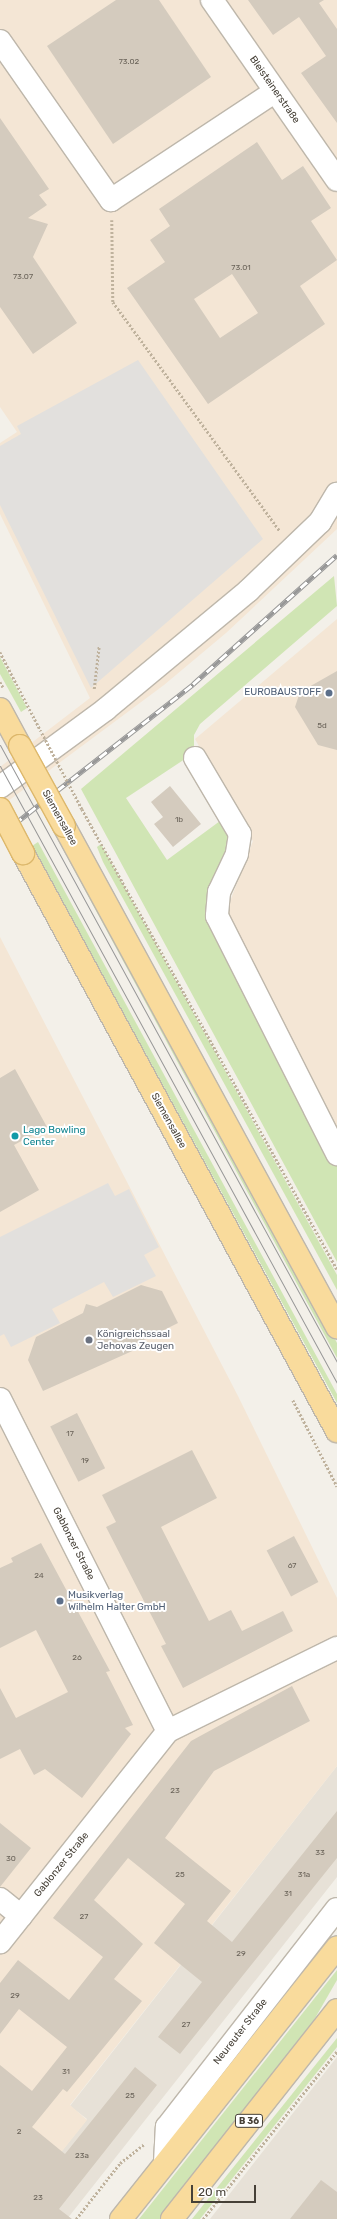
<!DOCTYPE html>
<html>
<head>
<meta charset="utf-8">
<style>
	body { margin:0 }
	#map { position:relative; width:337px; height:2219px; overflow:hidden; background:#f3f0e9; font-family:Rubik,sans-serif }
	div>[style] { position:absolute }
	.residential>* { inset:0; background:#e7e1d7 }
	.commercial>* { inset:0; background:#f4e6d5 }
	.green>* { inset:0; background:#d0e5b4 }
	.parking>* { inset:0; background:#e2e0dd }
	.building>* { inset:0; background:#d4cbbe; transform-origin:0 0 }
	.path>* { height:2.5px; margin-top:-1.25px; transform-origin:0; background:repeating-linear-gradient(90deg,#bfb29d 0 2px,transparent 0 4px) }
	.roads { filter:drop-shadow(1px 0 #beb7ab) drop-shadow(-1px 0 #beb7ab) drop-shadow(0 1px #beb7ab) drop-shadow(0 -1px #beb7ab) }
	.minor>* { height:22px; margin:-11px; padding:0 11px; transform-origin:11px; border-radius:11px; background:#fff }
	.major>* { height:22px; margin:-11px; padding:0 11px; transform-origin:11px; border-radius:11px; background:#f9db9c }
	.tram>* { height:1px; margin:-0.5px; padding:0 0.5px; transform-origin:0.5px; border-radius:0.5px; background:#979797 }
	.rail>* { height:4.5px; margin-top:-2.25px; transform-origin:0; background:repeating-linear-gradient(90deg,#fff 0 9px,#979797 0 18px); box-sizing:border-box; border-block:1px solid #979797 }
	.path-bridge>* { height:2.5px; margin-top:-1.25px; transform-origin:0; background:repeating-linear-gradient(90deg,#bfb29d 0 2px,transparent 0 4px) }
	.bridges { filter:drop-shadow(1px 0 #ddb86c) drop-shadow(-1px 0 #ddb86c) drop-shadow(0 1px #ddb86c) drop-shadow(0 -1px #ddb86c) }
	.major-bridge>* { height:22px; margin:-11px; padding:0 11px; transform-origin:11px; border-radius:11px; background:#f9db9c }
	.dots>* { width:11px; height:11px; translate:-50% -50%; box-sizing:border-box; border:2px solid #fff; border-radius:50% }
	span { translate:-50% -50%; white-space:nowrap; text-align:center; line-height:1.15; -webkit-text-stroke:4px #fff; paint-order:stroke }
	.number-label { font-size:8px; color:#6a6359 }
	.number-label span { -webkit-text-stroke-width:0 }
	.shield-label span { padding:1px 3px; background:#fff; border:1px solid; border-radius:3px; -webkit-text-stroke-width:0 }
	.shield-label { font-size:9px; color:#464037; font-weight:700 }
	.street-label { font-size:10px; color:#464037 }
	.service-label { font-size:10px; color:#4e5e75 }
	.right { translate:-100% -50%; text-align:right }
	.left { translate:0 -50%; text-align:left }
	.culture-label { font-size:10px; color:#0d838f }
	.worship-label { font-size:10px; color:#5b616d }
	.scale { position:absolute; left:191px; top:2185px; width:65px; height:18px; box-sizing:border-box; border:2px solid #464037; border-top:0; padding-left:5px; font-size:12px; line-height:14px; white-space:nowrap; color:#464037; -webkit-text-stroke:3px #fff; paint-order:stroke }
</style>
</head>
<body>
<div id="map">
	<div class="residential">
		<div style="clip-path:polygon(337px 1766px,337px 1877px,67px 2219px,8px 2219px,87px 2119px,70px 2106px)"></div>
		<div style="clip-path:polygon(337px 2057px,337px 2219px,210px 2219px)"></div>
	</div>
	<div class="commercial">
		<div style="clip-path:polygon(0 0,337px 0,337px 529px,226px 633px,164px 685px,0 807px,0 767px,90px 698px,0 514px,0 443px,17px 432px,0 407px)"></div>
		<div style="clip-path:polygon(337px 619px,337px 1132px,226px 912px,253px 841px,195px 739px)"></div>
		<div style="clip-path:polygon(0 937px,238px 1396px,337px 1598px,337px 1766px,70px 2105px,87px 2120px,8px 2219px,0 2219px)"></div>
	</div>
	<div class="green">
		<div style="clip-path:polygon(334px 576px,337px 606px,200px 724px,194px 735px,194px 753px,126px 798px,167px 860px,220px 821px,234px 846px,213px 891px,337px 1164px,337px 1262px,81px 789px)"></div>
		<div style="clip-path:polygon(0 657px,27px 708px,21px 712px,0 674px)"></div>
		<div style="clip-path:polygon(57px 828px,337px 1343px,337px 1358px,53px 831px)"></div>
		<div style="clip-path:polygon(38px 842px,337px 1394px,337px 1403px,32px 846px)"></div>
		<div style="clip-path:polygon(101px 844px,337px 1275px,337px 1290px,103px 862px,97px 847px)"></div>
		<div style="clip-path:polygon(337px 1970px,337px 1980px,314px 2020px,160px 2219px,139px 2219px)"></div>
		<div style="clip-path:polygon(337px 2038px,337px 2047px,200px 2219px,192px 2219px)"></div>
	</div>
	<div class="parking">
		<div style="clip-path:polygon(138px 360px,263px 539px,91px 688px,0 505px,0 446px,21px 434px,17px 426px)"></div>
		<div style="clip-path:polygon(108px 1183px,115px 1196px,129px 1189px,159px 1247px,144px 1255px,156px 1276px,113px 1297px,104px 1282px,52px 1309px,60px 1323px,11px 1347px,4px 1334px,0 1336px,0 1237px)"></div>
	</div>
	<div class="building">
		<div style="clip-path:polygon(116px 0,159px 0,211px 77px,113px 144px,47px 46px)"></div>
		<div style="clip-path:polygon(248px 0,324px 0,319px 3px,337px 29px,337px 123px,301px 73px,326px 56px,299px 17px,273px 35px)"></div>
		<div style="clip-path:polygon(0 118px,49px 189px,39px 195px,47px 205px,28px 218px,48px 224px,33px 257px,77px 323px,33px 354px,0 307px)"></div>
		<div style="clip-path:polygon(evenodd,257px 142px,282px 180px,303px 166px,331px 208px,311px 221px,337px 260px,300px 286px,325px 324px,208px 404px,127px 288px,165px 262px,150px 240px,170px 226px,159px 209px,257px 142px,232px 274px,258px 313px,220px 338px,194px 299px,232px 274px)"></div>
		<div style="clip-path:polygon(337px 671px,337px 750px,318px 745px,295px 707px,300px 692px)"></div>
		<div style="clip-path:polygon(170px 786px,201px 824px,173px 847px,154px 824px,163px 817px,151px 802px)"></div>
		<div style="clip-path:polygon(15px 1069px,47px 1127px,14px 1145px,39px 1190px,0 1212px,0 1078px)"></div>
		<div style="clip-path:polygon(141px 1285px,162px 1291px,178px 1323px,136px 1344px,139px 1348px,43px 1391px,28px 1360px,36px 1337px,83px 1313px,86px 1304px,97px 1307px)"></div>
		<div style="left:77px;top:1413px;width:62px;height:30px;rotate:63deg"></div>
		<div style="clip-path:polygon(192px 1450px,217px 1498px,161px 1527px,209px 1621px,231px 1610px,242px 1631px,283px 1611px,293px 1631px,183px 1688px,161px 1646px,166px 1644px,106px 1527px,116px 1522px,102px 1495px)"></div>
		<div style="left:294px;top:1536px;width:52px;height:31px;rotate:62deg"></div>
		<div style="clip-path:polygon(41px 1543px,110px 1671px,106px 1672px,133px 1725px,125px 1728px,131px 1734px,82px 1798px,45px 1769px,34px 1775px,20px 1749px,0 1759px,0 1688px,16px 1718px,68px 1692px,36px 1630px,0 1648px,0 1568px,13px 1562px,11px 1558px)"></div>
		<div style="clip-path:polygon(292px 1686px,310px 1721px,214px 1771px,165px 1838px,231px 1891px,207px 1921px,232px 1942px,337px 1811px,337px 1858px,180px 2054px,158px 2037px,202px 1982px,154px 1943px,185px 1904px,128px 1858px,94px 1900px,143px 1944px,114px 1979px,142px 2001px,67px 2092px,63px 2089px,32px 2127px,65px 2154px,135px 2067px,157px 2085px,59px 2209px,72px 2219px,0 2219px,0 2065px,32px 2091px,67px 2047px,19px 2009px,0 2034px,0 1983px,18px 1960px,69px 2000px,103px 1957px,53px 1918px,191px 1741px)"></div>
		<div style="clip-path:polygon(0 1823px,31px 1848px,0 1887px)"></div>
		<div style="clip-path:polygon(321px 2180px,337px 2192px,337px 2219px,290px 2219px)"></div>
	</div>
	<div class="path">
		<div style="left:112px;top:220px;width:82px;rotate:89.3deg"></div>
		<div style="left:113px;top:302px;width:283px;rotate:53.9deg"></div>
		<div style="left:0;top:652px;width:89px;rotate:62.6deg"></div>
		<div style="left:0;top:682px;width:6px;rotate:59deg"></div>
		<div style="left:94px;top:689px;width:43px;rotate:-83.4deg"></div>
		<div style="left:82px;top:809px;width:526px;rotate:61deg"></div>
		<div style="left:293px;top:1400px;width:97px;rotate:62.9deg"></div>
		<div style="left:76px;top:2219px;width:71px;rotate:-51.8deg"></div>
		<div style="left:120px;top:2163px;width:31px;rotate:-38deg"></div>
		<div style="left:203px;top:2219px;width:215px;rotate:-51.4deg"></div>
	</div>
	<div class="roads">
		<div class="minor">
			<div style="left:212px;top:0;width:219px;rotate:55.2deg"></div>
			<div style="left:0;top:41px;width:194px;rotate:55.1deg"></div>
			<div style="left:111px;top:200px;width:196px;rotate:-33.5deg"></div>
			<div style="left:195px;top:758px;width:88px;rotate:59.4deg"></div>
			<div style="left:240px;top:834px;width:20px;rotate:99deg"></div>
			<div style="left:237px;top:854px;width:42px;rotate:115.3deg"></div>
			<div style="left:219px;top:892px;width:24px;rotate:95deg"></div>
			<div style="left:217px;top:916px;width:267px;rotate:63.2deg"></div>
			<div style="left:0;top:787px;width:132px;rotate:-36.3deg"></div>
			<div style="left:106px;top:709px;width:185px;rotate:-39.7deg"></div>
			<div style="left:248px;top:591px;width:100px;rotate:-43.8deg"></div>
			<div style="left:320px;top:522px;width:33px;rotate:-59deg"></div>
			<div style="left:0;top:1399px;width:372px;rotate:63.2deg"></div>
			<div style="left:168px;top:1731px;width:270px;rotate:128.5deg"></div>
			<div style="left:168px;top:1731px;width:188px;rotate:-26.2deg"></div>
			<div style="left:0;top:1899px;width:27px;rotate:39deg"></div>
			<div style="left:165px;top:2162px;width:35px;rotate:-87deg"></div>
			<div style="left:167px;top:2127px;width:276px;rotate:-52.1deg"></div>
		</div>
		<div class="major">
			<div style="left:0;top:709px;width:42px;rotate:61.6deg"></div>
			<div style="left:64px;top:826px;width:571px;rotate:61.41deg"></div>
			<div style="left:23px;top:853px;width:658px;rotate:61.49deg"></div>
			<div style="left:121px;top:2219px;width:347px;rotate:-51.5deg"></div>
			<div style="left:172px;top:2219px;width:266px;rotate:-51.7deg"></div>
		</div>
	</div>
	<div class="tram">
		<div style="left:0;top:745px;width:703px;rotate:61.36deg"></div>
		<div style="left:0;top:766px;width:703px;rotate:61.36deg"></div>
	</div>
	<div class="rail">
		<div style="left:0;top:835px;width:245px;rotate:-38deg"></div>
		<div style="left:193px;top:684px;width:193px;rotate:-41.9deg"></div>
	</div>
	<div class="path-bridge">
		<div style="left:42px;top:733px;width:86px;rotate:62.2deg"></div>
	</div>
	<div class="bridges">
		<div class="major-bridge">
			<div style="left:20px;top:746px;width:91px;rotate:61.2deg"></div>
			<div style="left:0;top:809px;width:50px;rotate:62.4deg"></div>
		</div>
	</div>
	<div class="dots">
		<div style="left:329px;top:693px;background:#5c6f8a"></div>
		<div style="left:15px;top:1136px;background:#0f9aa8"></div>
		<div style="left:89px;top:1340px;background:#6b7280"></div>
		<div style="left:60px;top:1601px;background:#5c6f8a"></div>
	</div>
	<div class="number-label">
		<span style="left:129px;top:62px">73.02</span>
		<span style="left:241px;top:268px">73.01</span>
		<span style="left:23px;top:277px">73.07</span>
		<span style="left:322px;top:726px">5d</span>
		<span style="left:179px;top:820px">1b</span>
		<span style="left:70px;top:1434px">17</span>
		<span style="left:85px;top:1461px">19</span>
		<span style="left:292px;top:1566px">67</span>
		<span style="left:39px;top:1576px">24</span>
		<span style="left:77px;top:1658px">26</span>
		<span style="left:175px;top:1791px">23</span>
		<span style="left:320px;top:1853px">33</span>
		<span style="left:11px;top:1859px">30</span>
		<span style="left:180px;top:1875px">25</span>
		<span style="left:304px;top:1875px">31a</span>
		<span style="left:288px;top:1894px">31</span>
		<span style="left:84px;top:1917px">27</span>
		<span style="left:241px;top:1954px">29</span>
		<span style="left:15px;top:1996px">29</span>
		<span style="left:186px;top:2025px">27</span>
		<span style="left:66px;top:2072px">31</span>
		<span style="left:130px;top:2096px">25</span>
		<span style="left:19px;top:2132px">2</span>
		<span style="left:82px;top:2156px">23a</span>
		<span style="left:38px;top:2198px">23</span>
	</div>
	<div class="shield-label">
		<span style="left:249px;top:2121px">B 36</span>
	</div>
	<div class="street-label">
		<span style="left:274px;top:90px;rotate:55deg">Bleisteinerstraße</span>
		<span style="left:59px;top:818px;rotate:61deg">Siemensallee</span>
		<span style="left:168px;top:1121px;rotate:61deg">Siemensallee</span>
		<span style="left:73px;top:1544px;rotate:63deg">Gablonzer Straße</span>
		<span style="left:62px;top:1865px;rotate:-51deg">Gablonzer Straße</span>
		<span style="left:241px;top:2032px;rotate:-52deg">Neureuter Straße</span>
	</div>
	<div class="service-label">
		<span class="right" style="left:321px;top:693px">EUROBAUSTOFF</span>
		<span class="left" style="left:68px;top:1601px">Musikverlag<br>Wilhelm Halter GmbH</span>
	</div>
	<div class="culture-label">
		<span class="left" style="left:23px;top:1136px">Lago Bowling<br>Center</span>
	</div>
	<div class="worship-label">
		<span class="left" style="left:97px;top:1340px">Königreichssaal<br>Jehovas Zeugen</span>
	</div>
	<div class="scale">20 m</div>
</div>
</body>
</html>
